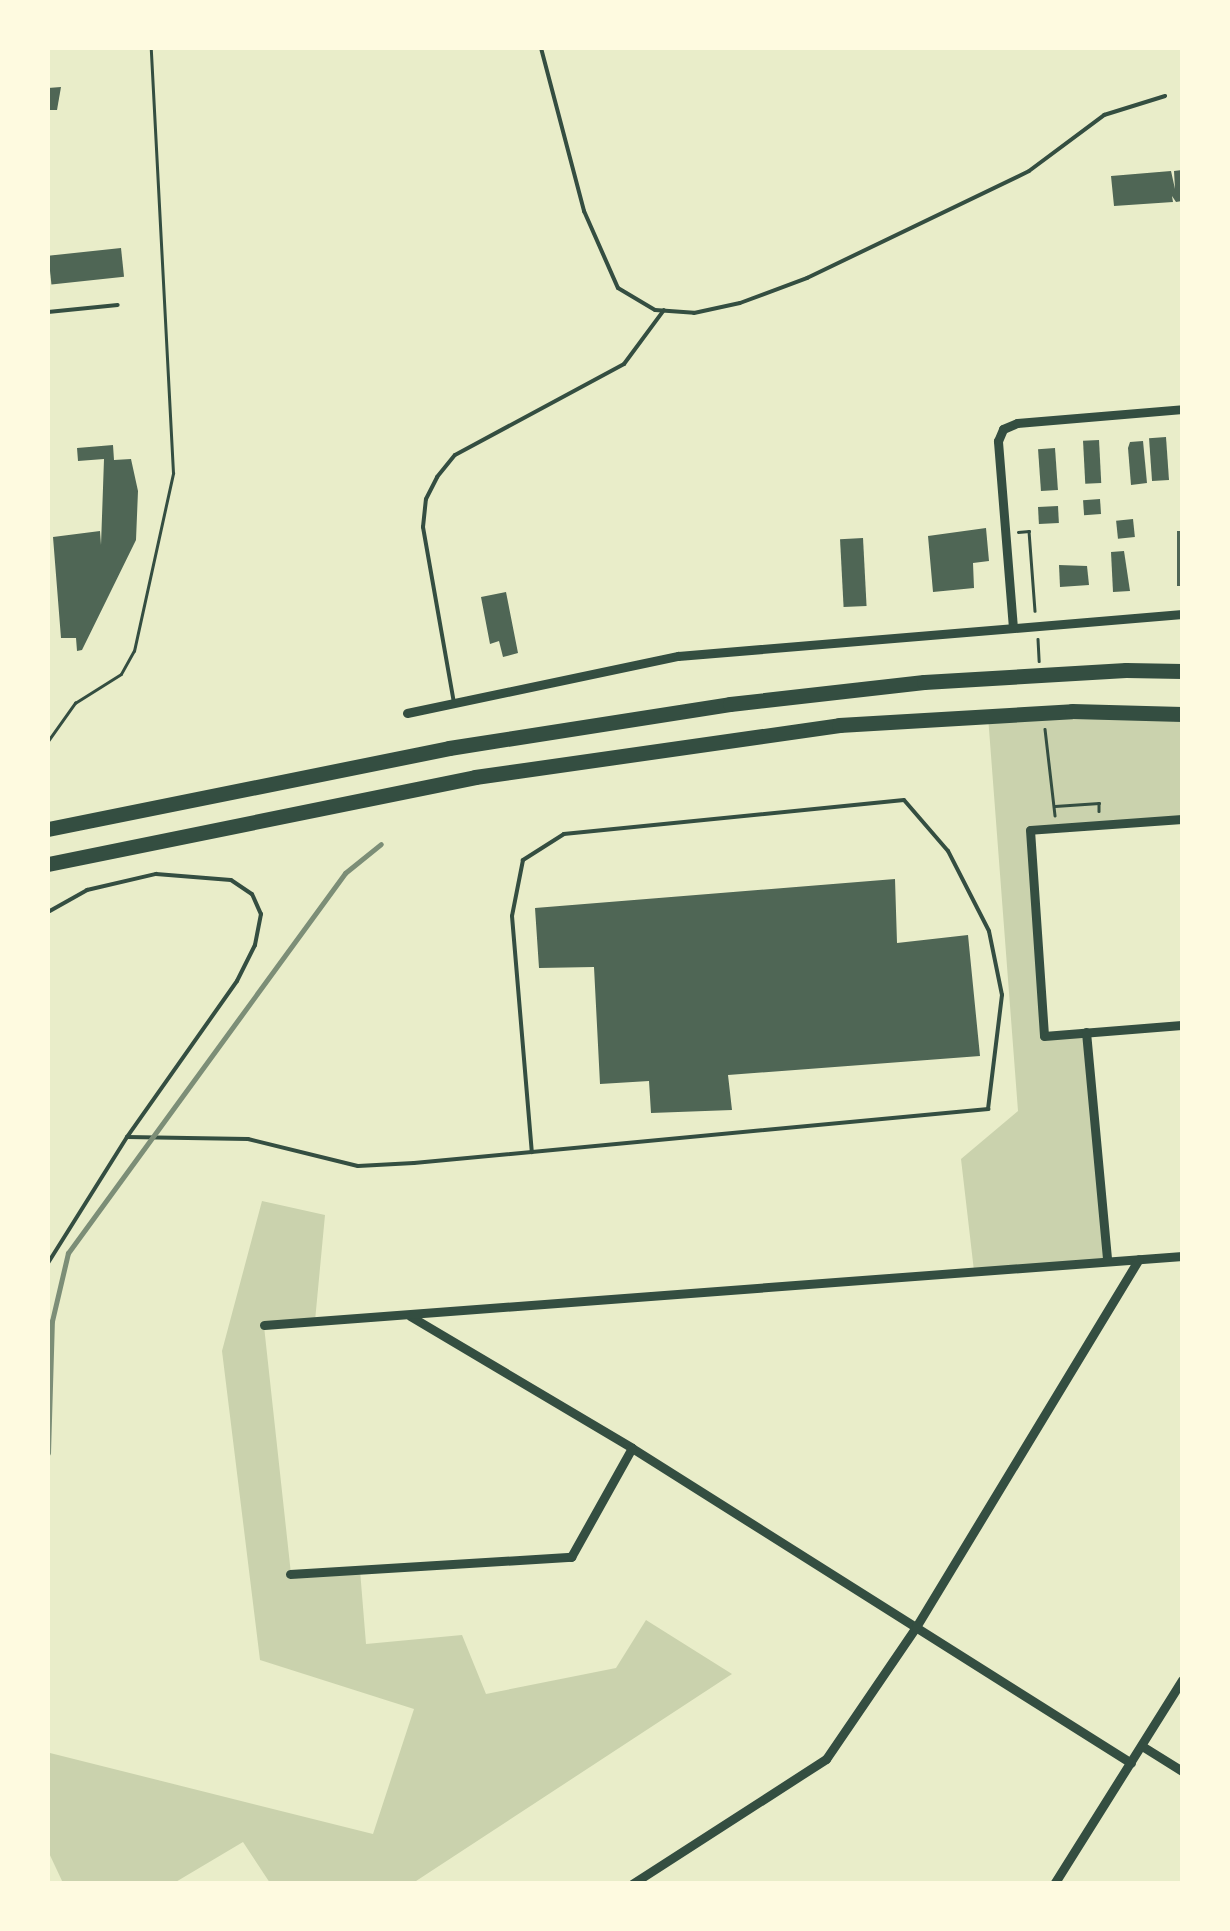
<!DOCTYPE html>
<html>
<head>
<meta charset="utf-8">
<style>
	body { margin:0 }
	#map { position:relative; width:1230px; height:1931px; overflow:hidden; background:#e9edc9; font-family:Figtree,sans-serif }
	div>[style] { position:absolute }
	.green>* { inset:0; background:#cad2ad }
	.building>* { inset:0; background:#4f6655; transform-origin:0 0 }
	.path>* { height:2.5px; margin:-1.25px; padding:0 1.25px; transform-origin:1.25px; border-radius:1.25px; background:#344e41 }
	.service>* { height:4px; margin:-2px; padding:0 2px; transform-origin:2px; border-radius:2px; background:#344e41 }
	.minor>* { height:9px; margin:-4.5px; padding:0 4.5px; transform-origin:4.5px; border-radius:4.5px; background:#344e41 }
	.motorway>* { height:15px; margin:-7.5px; padding:0 7.5px; transform-origin:7.5px; border-radius:7.5px; background:#344e41 }
	.rail>* { height:5px; margin:-2.5px; padding:0 2.5px; transform-origin:2.5px; border-radius:2.5px; background:#7c8e77 }
	span { translate:-50% -50%; white-space:nowrap; text-align:center; line-height:1.15; -webkit-text-stroke:9px #fefae0; paint-order:stroke }
	.frame { position:absolute; inset:0; border:50px solid #fefae0; pointer-events:none }
</style>
</head>
<body>
<div id="map">
	<div class="green">
		<div style="clip-path:polygon(1182px 714px,1182px 819px,1031px 830px,1044px 1036px,1086px 1032px,1107px 1260px,974px 1271px,961px 1159px,1018px 1111px,988px 716px)"></div>
		<div style="clip-path:polygon(262px 1201px,325px 1215px,315px 1321px,264px 1326px,291px 1574px,360px 1570px,366px 1644px,462px 1635px,486px 1694px,616px 1668px,646px 1620px,732px 1674px,413px 1883px,270px 1883px,243px 1842px,174px 1883px,63px 1883px,48px 1851px,50px 1753px,373px 1834px,414px 1709px,260px 1660px,222px 1351px)"></div>
	</div>
	<div class="building">
		<div style="clip-path:polygon(61px 87px,57px 110px,48px 110px,48px 88px)"></div>
		<div style="clip-path:polygon(1182px 170px,1182px 201px,1176px 202px,1172px 196px,1173px 202px,1114px 206px,1111px 176px,1171px 171px,1175px 189px,1174px 171px)"></div>
		<div style="left:121px;top:248px;width:29px;height:73px;rotate:84deg"></div>
		<div style="left:1166px;top:437px;width:43px;height:17px;rotate:86deg"></div>
		<div style="left:1099px;top:440px;width:43px;height:16px;rotate:87deg"></div>
		<div style="clip-path:polygon(1143px 441px,1147px 483px,1131px 485px,1128px 448px,1130px 442px)"></div>
		<div style="clip-path:polygon(113px 445px,114px 460px,131px 459px,138px 491px,136px 540px,82px 650px,77px 651px,76px 638px,61px 638px,53px 537px,100px 531px,101px 545px,104px 459px,78px 461px,77px 448px)"></div>
		<div style="left:1055px;top:448px;width:42px;height:17px;rotate:86deg"></div>
		<div style="left:1100px;top:499px;width:15px;height:17px;rotate:86deg"></div>
		<div style="left:1058px;top:506px;width:17px;height:20px;rotate:87deg"></div>
		<div style="left:1133px;top:519px;width:18px;height:17px;rotate:84deg"></div>
		<div style="clip-path:polygon(986px 528px,989px 561px,973px 563px,974px 588px,933px 592px,928px 536px)"></div>
		<div style="left:1177px;top:531px;width:5px;height:55px"></div>
		<div style="left:863px;top:538px;width:68px;height:23px;rotate:87deg"></div>
		<div style="clip-path:polygon(1124px 551px,1130px 591px,1113px 592px,1111px 552px)"></div>
		<div style="clip-path:polygon(1059px 565px,1087px 566px,1089px 585px,1060px 587px)"></div>
		<div style="clip-path:polygon(506px 592px,518px 653px,503px 657px,499px 641px,490px 644px,481px 597px)"></div>
		<div style="clip-path:polygon(895px 879px,897px 943px,968px 935px,980px 1056px,728px 1075px,732px 1110px,651px 1113px,649px 1081px,600px 1084px,594px 967px,539px 968px,535px 908px)"></div>
	</div>
	<div class="path">
		<div style="left:1018px;top:532px;width:11px;rotate:-5deg"></div>
		<div style="left:1029px;top:531px;width:80px;rotate:85.7deg"></div>
		<div style="left:1038px;top:639px;width:22px;rotate:87deg"></div>
		<div style="left:1045px;top:729px;width:87px;rotate:83.4deg"></div>
		<div style="left:48px;top:741px;width:47px;rotate:-54.6deg"></div>
		<div style="left:75px;top:703px;width:54px;rotate:-32.2deg"></div>
		<div style="left:121px;top:674px;width:26px;rotate:-61deg"></div>
		<div style="left:134px;top:651px;width:182px;rotate:-77.6deg"></div>
		<div style="left:173px;top:473px;width:426px;rotate:-93deg"></div>
		<div style="left:1055px;top:806px;width:44px;rotate:-3.9deg"></div>
		<div style="left:1099px;top:803px;width:8px;rotate:90deg"></div>
	</div>
	<div class="service">
		<div style="left:541px;top:48px;width:169px;rotate:75.2deg"></div>
		<div style="left:584px;top:211px;width:84px;rotate:66.2deg"></div>
		<div style="left:618px;top:288px;width:43px;rotate:30.7deg"></div>
		<div style="left:655px;top:310px;width:39px;rotate:4deg"></div>
		<div style="left:694px;top:313px;width:47px;rotate:-12.3deg"></div>
		<div style="left:740px;top:303px;width:72px;rotate:-20.5deg"></div>
		<div style="left:807px;top:278px;width:246px;rotate:-25.7deg"></div>
		<div style="left:1029px;top:171px;width:94px;rotate:-36.7deg"></div>
		<div style="left:1104px;top:115px;width:64px;rotate:-17.3deg"></div>
		<div style="left:48px;top:312px;width:70px;rotate:-5.7deg"></div>
		<div style="left:454px;top:703px;width:179px;rotate:-100deg"></div>
		<div style="left:423px;top:527px;width:28px;rotate:-84deg"></div>
		<div style="left:426px;top:499px;width:25px;rotate:-63deg"></div>
		<div style="left:437px;top:477px;width:28px;rotate:-51deg"></div>
		<div style="left:455px;top:455px;width:192px;rotate:-28.3deg"></div>
		<div style="left:624px;top:364px;width:67px;rotate:-53.5deg"></div>
		<div style="left:48px;top:912px;width:45px;rotate:-29.4deg"></div>
		<div style="left:87px;top:890px;width:71px;rotate:-13.1deg"></div>
		<div style="left:156px;top:874px;width:75px;rotate:4.6deg"></div>
		<div style="left:231px;top:880px;width:25px;rotate:34deg"></div>
		<div style="left:252px;top:894px;width:22px;rotate:66deg"></div>
		<div style="left:261px;top:914px;width:32px;rotate:101deg"></div>
		<div style="left:255px;top:945px;width:40px;rotate:116.6deg"></div>
		<div style="left:237px;top:981px;width:191px;rotate:125.2deg"></div>
		<div style="left:48px;top:1263px;width:149px;rotate:-57.9deg"></div>
		<div style="left:127px;top:1137px;width:121px;rotate:0.9deg"></div>
		<div style="left:248px;top:1139px;width:113px;rotate:13.8deg"></div>
		<div style="left:358px;top:1166px;width:56px;rotate:-3.1deg"></div>
		<div style="left:414px;top:1163px;width:577px;rotate:-5.37deg"></div>
		<div style="left:988px;top:1109px;width:115px;rotate:-83deg"></div>
		<div style="left:1002px;top:995px;width:65px;rotate:-101.5deg"></div>
		<div style="left:989px;top:931px;width:90px;rotate:-117.1deg"></div>
		<div style="left:948px;top:851px;width:67px;rotate:-130.8deg"></div>
		<div style="left:904px;top:800px;width:342px;rotate:174.3deg"></div>
		<div style="left:564px;top:834px;width:49px;rotate:147.6deg"></div>
		<div style="left:523px;top:860px;width:57px;rotate:101.1deg"></div>
		<div style="left:512px;top:916px;width:237px;rotate:85.2deg"></div>
	</div>
	<div class="minor">
		<div style="left:1013px;top:628px;width:188px;rotate:-94.6deg"></div>
		<div style="left:998px;top:441px;width:13px;rotate:-67deg"></div>
		<div style="left:1003px;top:429px;width:15px;rotate:-23deg"></div>
		<div style="left:1017px;top:423px;width:166px;rotate:-4.8deg"></div>
		<div style="left:407px;top:713px;width:277px;rotate:-11.9deg"></div>
		<div style="left:678px;top:656px;width:506px;rotate:-4.76deg"></div>
		<div style="left:1182px;top:819px;width:152px;rotate:175.9deg"></div>
		<div style="left:1030px;top:830px;width:206px;rotate:86.1deg"></div>
		<div style="left:1044px;top:1036px;width:138px;rotate:-4.6deg"></div>
		<div style="left:1086px;top:1032px;width:229px;rotate:84.7deg"></div>
		<div style="left:410px;top:1316px;width:258px;rotate:30.7deg"></div>
		<div style="left:632px;top:1448px;width:590px;rotate:32.26deg"></div>
		<div style="left:264px;top:1325px;width:921px;rotate:-4.3deg"></div>
		<div style="left:290px;top:1574px;width:282px;rotate:-3.5deg"></div>
		<div style="left:571px;top:1557px;width:125px;rotate:-60.8deg"></div>
		<div style="left:1142px;top:1746px;width:47px;rotate:32deg"></div>
		<div style="left:632px;top:1884px;width:231px;rotate:-32.8deg"></div>
		<div style="left:826px;top:1759px;width:160px;rotate:-55.7deg"></div>
		<div style="left:916px;top:1627px;width:430px;rotate:-58.8deg"></div>
		<div style="left:1054px;top:1884px;width:241px;rotate:-57.9deg"></div>
	</div>
	<div class="motorway">
		<div style="left:48px;top:829px;width:409px;rotate:-11.4deg"></div>
		<div style="left:449px;top:748px;width:284px;rotate:-8.9deg"></div>
		<div style="left:730px;top:704px;width:195px;rotate:-6.5deg"></div>
		<div style="left:924px;top:682px;width:202px;rotate:-3.4deg"></div>
		<div style="left:1126px;top:670px;width:56px;rotate:1deg"></div>
		<div style="left:48px;top:864px;width:436px;rotate:-11.5deg"></div>
		<div style="left:475px;top:777px;width:368px;rotate:-8.1deg"></div>
		<div style="left:839px;top:725px;width:233px;rotate:-3.4deg"></div>
		<div style="left:1072px;top:711px;width:110px;rotate:1.6deg"></div>
	</div>
	<div class="rail">
		<div style="left:48px;top:1453px;width:132px;rotate:-88.3deg"></div>
		<div style="left:52px;top:1321px;width:70px;rotate:-76.8deg"></div>
		<div style="left:68px;top:1253px;width:470px;rotate:-53.9deg"></div>
		<div style="left:345px;top:873px;width:46px;rotate:-38.9deg"></div>
	</div>
	<div class="frame"></div>
</div>
</body>
</html>
